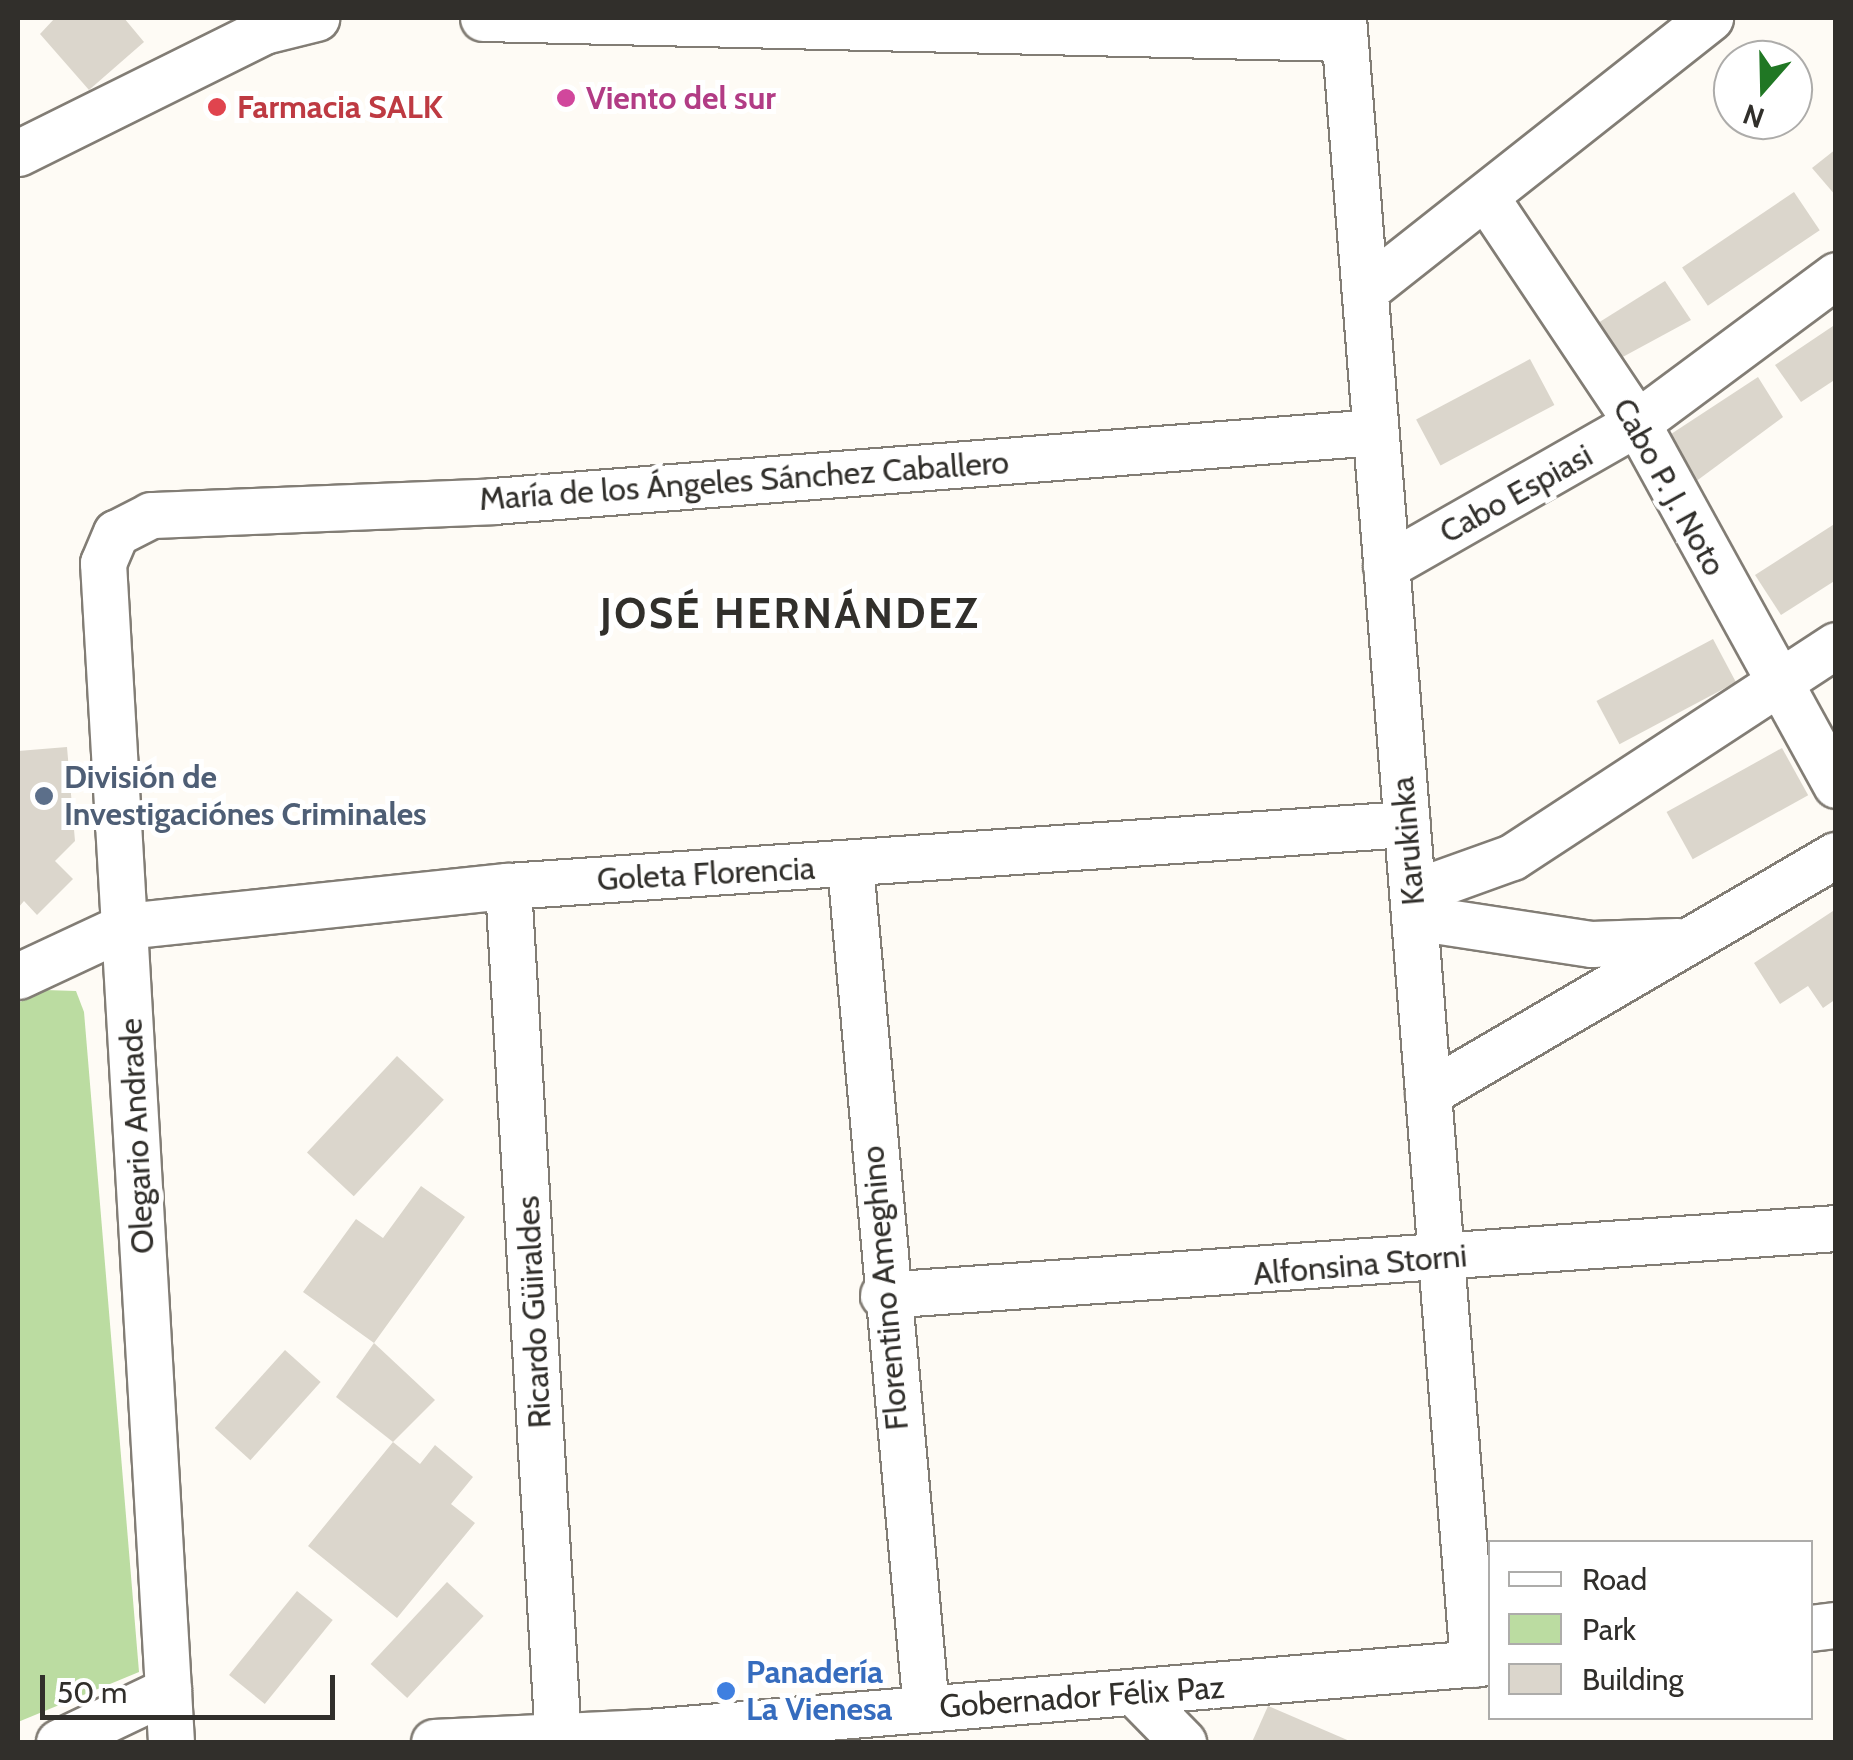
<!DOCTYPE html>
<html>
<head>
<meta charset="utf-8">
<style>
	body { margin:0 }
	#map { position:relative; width:1853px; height:1760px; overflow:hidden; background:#fefbf5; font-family:Cabin,sans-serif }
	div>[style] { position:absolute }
	.green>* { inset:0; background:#bbdca1 }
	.building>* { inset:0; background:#dbd6cc; transform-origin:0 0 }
	.roads { filter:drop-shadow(2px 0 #827d75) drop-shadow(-2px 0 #827d75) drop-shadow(0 2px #827d75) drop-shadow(0 -2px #827d75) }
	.minor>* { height:45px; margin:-22.5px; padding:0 22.5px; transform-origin:22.5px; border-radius:22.5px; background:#fff }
	.dots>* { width:28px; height:28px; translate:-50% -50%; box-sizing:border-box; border:5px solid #fff; border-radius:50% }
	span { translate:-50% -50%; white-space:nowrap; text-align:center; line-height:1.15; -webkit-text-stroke:10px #fff; paint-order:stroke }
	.hotel-label { font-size:32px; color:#b23c85; font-weight:700 }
	.left { translate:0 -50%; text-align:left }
	.health-label { font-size:32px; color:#be3a42; font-weight:700 }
	.street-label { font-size:32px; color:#312f2b }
	.service-label { font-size:32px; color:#4e5e75; font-weight:700 }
	.shop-label { font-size:32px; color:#366cbe; font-weight:700 }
	.district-label { font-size:42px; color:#312f2b; font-weight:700; letter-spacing:2.5px }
	.frame { position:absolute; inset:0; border:20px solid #312f2b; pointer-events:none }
	.legend { position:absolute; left:1488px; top:1540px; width:325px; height:180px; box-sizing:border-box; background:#fff; border:2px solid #adacaa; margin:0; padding:12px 18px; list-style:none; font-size:30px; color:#312f2b }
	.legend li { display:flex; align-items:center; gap:20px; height:50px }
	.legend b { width:50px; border:2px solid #adacaa }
	.north { position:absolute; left:1713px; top:40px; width:100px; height:100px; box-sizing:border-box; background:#fff; border:2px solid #adacaa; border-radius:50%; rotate:200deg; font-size:28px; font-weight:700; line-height:40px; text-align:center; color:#312f2b }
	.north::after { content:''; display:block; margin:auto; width:35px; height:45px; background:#207724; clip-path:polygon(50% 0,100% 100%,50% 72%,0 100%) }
	.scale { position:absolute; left:40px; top:1675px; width:295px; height:45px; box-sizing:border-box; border:5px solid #312f2b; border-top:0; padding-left:12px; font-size:30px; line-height:35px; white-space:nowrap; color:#312f2b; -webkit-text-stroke:8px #fff; paint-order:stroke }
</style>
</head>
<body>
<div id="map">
	<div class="green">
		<div style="clip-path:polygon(45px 990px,76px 991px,84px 1012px,139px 1672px,18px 1722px,18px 1003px)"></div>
	</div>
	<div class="building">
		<div style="clip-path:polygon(55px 18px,124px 18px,144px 42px,89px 90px,40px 34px)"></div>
		<div style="clip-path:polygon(1836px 149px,1836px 196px,1812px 168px)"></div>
		<div style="left:1794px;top:192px;width:46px;height:135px;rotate:56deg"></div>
		<div style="clip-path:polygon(1665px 281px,1691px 320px,1619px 359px,1590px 328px)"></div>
		<div style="clip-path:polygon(1836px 324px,1836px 379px,1801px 402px,1775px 365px)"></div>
		<div style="left:1530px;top:359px;width:52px;height:129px;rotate:62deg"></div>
		<div style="clip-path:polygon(1758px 377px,1783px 417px,1691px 485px,1668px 436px)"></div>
		<div style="clip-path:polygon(1836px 523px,1836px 580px,1781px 615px,1755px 575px)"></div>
		<div style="left:1713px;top:639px;width:49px;height:132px;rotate:62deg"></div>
		<div style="clip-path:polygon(67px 747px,75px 841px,55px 861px,73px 879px,37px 915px,24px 901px,18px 908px,18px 751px)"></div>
		<div style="left:1782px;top:748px;width:54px;height:132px;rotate:61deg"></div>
		<div style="clip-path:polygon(1836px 909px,1836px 999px,1823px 1008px,1808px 986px,1780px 1004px,1754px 963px)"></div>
		<div style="left:397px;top:1056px;width:64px;height:132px;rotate:43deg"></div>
		<div style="clip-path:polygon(421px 1186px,465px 1217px,374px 1343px,303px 1292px,356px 1219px,383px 1238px)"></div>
		<div style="clip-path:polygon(374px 1343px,435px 1400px,393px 1442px,336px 1397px)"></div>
		<div style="left:285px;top:1350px;width:48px;height:105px;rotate:42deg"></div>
		<div style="clip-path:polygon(393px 1442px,420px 1464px,435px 1445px,473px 1477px,451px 1504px,475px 1523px,397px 1618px,308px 1546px)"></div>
		<div style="left:447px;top:1582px;width:50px;height:112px;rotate:43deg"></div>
		<div style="left:297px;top:1591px;width:46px;height:108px;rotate:39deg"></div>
		<div style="clip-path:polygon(1268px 1706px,1352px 1742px,1252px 1742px)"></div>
	</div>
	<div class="roads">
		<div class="minor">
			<div style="left:483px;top:18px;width:861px;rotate:1.33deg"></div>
			<div style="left:1343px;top:18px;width:1651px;rotate:85.48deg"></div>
			<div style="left:18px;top:153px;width:275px;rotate:-26.4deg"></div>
			<div style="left:264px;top:31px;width:54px;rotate:-14deg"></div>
			<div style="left:1487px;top:199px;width:270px;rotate:56.2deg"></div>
			<div style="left:1637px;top:423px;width:413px;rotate:61.2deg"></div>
			<div style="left:1368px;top:288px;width:436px;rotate:-38.3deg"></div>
			<div style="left:1386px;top:566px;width:289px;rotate:-29.7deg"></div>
			<div style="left:1637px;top:423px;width:248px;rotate:-36.6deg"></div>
			<div style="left:850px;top:866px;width:846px;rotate:84.85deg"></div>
			<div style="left:508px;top:886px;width:854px;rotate:86.65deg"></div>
			<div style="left:1412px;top:893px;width:106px;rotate:-19.8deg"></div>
			<div style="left:1512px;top:857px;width:387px;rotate:-33.2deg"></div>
			<div style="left:1414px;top:917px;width:179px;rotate:8.7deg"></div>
			<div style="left:1591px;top:944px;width:86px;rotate:-2deg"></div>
			<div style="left:18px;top:976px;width:118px;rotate:-25deg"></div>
			<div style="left:125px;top:926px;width:385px;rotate:-6deg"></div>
			<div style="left:508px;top:886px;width:901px;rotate:-3.95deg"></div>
			<div style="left:1428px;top:1093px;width:472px;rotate:-30.3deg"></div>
			<div style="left:883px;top:1295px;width:955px;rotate:-4.02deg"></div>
			<div style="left:1810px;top:1628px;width:26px;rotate:-7deg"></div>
			<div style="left:1137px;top:1695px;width:66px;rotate:45.6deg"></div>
			<div style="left:59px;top:1742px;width:121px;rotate:-25.5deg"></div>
			<div style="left:171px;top:1742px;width:1181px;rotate:-93.3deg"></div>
			<div style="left:103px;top:563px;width:33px;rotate:-67deg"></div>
			<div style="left:116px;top:533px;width:39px;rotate:-27deg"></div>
			<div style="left:151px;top:515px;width:342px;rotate:-2.3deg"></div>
			<div style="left:493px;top:501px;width:885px;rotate:-4.47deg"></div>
			<div style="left:434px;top:1742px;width:213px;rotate:-2.7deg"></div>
			<div style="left:647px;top:1732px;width:846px;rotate:-4.75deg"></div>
		</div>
	</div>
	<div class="dots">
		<div style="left:566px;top:98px;background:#d1479c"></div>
		<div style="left:217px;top:107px;background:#e0444e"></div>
		<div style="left:44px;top:796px;background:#5c6f8a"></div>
		<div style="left:726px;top:1691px;background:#3f7fe0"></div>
	</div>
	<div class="hotel-label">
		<span class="left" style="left:586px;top:98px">Viento del sur</span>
	</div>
	<div class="health-label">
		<span class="left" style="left:237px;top:107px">Farmacia SALK</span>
	</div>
	<div class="street-label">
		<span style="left:744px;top:481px;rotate:-4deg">María de los Ángeles Sánchez Caballero</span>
		<span style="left:1669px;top:487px;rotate:61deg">Cabo P. J. Noto</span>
		<span style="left:1516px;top:494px;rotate:-29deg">Cabo Espiasi</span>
		<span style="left:1408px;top:841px;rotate:-95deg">Karukinka</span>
		<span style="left:706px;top:874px;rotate:-3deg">Goleta Florencia</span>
		<span style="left:137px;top:1136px;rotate:-93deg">Olegario Andrade</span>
		<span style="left:1360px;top:1265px;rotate:-5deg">Alfonsina Storni</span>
		<span style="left:885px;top:1288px;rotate:-95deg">Florentino Ameghino</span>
		<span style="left:534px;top:1312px;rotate:-93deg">Ricardo Güiraldes</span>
		<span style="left:1082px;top:1697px;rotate:-4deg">Gobernador Félix Paz</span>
	</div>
	<div class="service-label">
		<span class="left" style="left:64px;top:796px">División de<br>Investigaciónes Criminales</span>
	</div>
	<div class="shop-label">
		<span class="left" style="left:746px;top:1691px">Panadería<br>La Vienesa</span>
	</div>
	<div class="district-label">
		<span style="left:790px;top:613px">JOSÉ HERNÁNDEZ</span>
	</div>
	<div class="frame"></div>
	<ul class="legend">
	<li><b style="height:12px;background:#fff"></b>Road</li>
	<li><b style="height:28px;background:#bbdca1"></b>Park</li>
	<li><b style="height:28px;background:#dbd6cc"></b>Building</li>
	</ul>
	<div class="north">N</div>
	<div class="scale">50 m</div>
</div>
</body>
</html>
